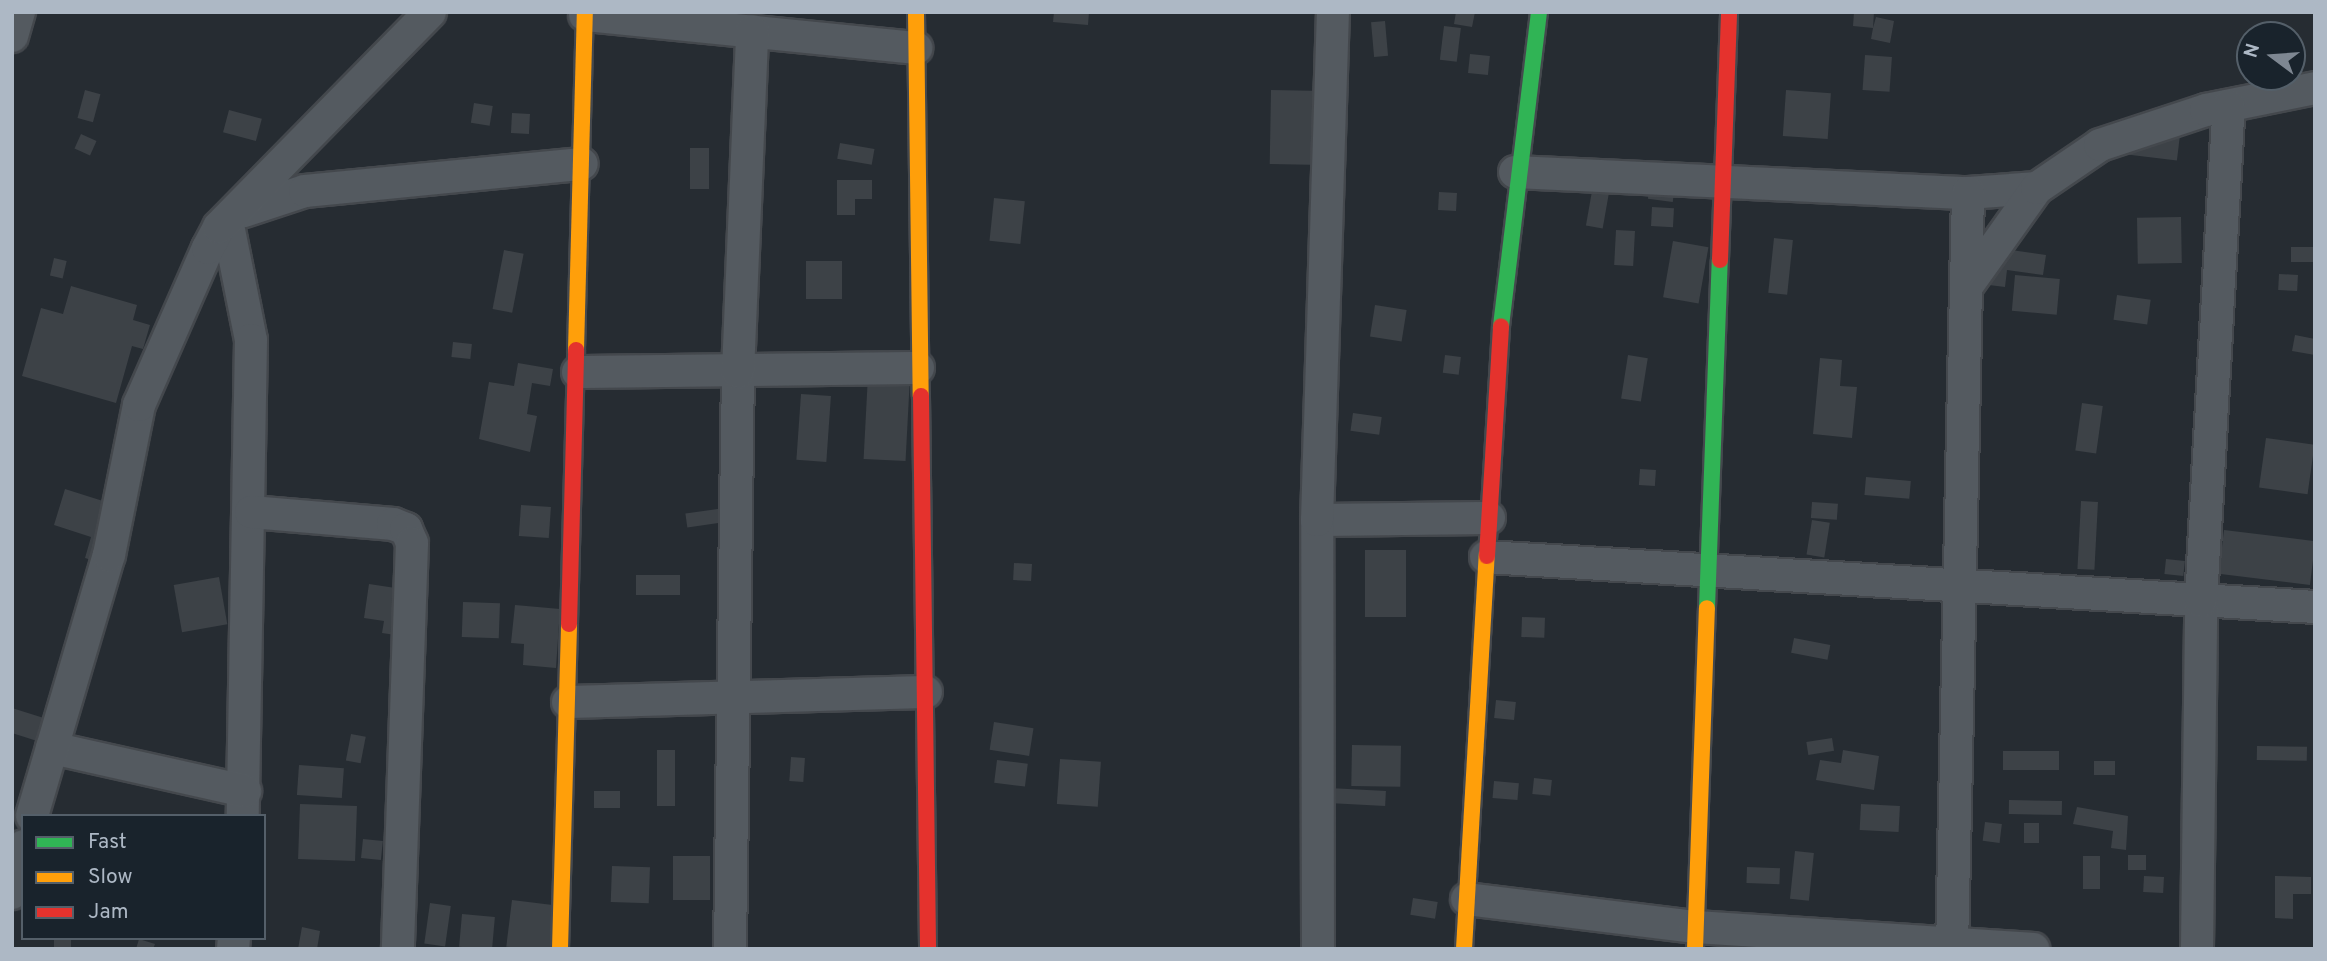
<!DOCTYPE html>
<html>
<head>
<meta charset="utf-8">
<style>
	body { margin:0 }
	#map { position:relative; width:2327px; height:961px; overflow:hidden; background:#262c32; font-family:Overpass,sans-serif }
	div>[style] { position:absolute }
	.building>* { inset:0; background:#3d4247; transform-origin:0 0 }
	.roads { filter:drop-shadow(2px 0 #44484d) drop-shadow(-2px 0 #44484d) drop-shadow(0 2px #44484d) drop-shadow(0 -2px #44484d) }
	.street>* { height:32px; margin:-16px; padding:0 16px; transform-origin:16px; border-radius:16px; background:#545a60 }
	.fast>* { height:16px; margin:-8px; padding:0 8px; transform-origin:8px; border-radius:8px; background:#30b455 }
	.slow>* { height:16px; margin:-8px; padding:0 8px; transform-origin:8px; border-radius:8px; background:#ff9f0a }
	.jam>* { height:16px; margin:-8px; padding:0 8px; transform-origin:8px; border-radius:8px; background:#e5322d }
	span { translate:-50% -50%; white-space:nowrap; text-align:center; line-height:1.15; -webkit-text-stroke:7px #19232c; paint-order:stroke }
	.frame { position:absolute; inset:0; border:14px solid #adb8c5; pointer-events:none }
	.legend { position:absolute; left:21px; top:814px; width:245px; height:126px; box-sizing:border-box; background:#19232c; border:2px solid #545f69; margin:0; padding:9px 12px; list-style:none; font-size:21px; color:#adb8c5 }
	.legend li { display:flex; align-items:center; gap:14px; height:35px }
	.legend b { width:35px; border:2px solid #545f69 }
	.north { position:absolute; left:2236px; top:21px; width:70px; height:70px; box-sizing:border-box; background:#19232c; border:2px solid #545f69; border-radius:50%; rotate:286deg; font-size:19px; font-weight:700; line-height:28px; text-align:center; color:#adb8c5 }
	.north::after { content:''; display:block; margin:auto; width:24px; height:32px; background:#7e8792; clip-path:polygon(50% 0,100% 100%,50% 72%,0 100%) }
</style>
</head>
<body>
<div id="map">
	<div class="building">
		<div style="clip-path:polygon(1054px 12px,1089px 12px,1088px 25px,1053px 22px)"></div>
		<div style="clip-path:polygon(1456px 12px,1475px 12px,1472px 27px,1454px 24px)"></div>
		<div style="clip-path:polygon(1854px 12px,1874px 12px,1873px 28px,1876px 17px,1894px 21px,1890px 43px,1871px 39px,1873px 28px,1853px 26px)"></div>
		<div style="left:1385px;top:21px;width:35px;height:14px;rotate:85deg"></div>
		<div style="left:1444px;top:26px;width:17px;height:34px;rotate:7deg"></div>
		<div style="left:1470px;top:54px;width:20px;height:19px;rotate:6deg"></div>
		<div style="left:1865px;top:55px;width:27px;height:35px;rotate:4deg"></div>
		<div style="left:85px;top:90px;width:16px;height:29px;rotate:15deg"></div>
		<div style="left:1271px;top:90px;width:53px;height:74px;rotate:1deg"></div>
		<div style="left:1786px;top:90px;width:45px;height:46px;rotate:4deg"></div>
		<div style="left:474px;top:103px;width:19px;height:20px;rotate:9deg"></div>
		<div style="left:229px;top:110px;width:34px;height:23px;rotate:15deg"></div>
		<div style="left:512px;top:113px;width:18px;height:20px;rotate:3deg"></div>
		<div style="left:2134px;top:116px;width:48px;height:39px;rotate:7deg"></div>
		<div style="left:81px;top:134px;width:17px;height:16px;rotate:24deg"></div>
		<div style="left:840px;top:143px;width:35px;height:16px;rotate:10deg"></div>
		<div style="left:690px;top:148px;width:19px;height:41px"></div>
		<div style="clip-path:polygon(837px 180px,872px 180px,872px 199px,855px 199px,855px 215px,837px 215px)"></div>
		<div style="left:1650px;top:182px;width:25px;height:17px;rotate:7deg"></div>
		<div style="left:1592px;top:191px;width:17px;height:35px;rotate:10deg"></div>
		<div style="left:1439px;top:192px;width:18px;height:18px;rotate:3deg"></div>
		<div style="left:994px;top:198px;width:31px;height:43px;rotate:6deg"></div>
		<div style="left:1652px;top:207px;width:22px;height:19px;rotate:3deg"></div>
		<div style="left:2181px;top:217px;width:46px;height:44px;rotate:89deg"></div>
		<div style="clip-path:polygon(1991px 221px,2008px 223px,2004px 249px,2046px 255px,2043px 275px,2007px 270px,2005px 287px,1981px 284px)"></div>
		<div style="left:1616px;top:230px;width:19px;height:35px;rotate:3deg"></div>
		<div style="left:1774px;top:238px;width:19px;height:55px;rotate:6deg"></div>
		<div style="left:1673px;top:241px;width:36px;height:57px;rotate:10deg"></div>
		<div style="left:2291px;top:247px;width:24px;height:15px"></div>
		<div style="left:504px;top:250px;width:20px;height:60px;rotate:11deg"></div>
		<div style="left:54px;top:258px;width:13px;height:18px;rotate:13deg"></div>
		<div style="left:806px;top:261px;width:36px;height:38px"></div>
		<div style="left:2279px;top:274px;width:19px;height:16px;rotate:3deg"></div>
		<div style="left:2015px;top:275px;width:45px;height:36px;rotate:5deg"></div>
		<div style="clip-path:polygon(71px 286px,137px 305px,133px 320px,150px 325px,143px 349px,132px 346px,116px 403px,22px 376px,41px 308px,63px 314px)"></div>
		<div style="left:2117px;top:295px;width:34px;height:25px;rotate:8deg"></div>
		<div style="left:1375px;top:305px;width:32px;height:32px;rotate:9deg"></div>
		<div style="clip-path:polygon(2295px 335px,2315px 339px,2315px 355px,2292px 351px)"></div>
		<div style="left:453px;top:342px;width:19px;height:15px;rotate:6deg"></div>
		<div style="left:1445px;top:355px;width:16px;height:18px;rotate:7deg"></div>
		<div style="left:1628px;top:355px;width:20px;height:44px;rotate:9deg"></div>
		<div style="clip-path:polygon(1820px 358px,1842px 360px,1840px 386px,1857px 387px,1852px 438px,1813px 434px)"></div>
		<div style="clip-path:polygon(518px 363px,553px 369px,550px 386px,532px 383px,527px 414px,537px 416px,530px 452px,479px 439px,489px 382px,514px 386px)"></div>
		<div style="left:868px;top:375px;width:42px;height:84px;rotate:3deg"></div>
		<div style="left:801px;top:394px;width:30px;height:66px;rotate:4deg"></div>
		<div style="left:2082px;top:403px;width:21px;height:48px;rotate:8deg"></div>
		<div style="left:1353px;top:413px;width:29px;height:18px;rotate:8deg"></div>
		<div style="left:2266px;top:438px;width:49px;height:50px;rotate:8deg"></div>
		<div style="left:1640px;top:469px;width:16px;height:16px;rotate:4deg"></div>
		<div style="left:1866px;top:477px;width:45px;height:18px;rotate:5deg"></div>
		<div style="clip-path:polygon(65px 489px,125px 508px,108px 565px,85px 558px,91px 537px,54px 525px)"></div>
		<div style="left:2081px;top:501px;width:17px;height:68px;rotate:3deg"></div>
		<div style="left:1812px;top:502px;width:26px;height:16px;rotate:4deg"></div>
		<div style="left:521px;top:505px;width:30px;height:31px;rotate:4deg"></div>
		<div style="left:725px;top:508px;width:14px;height:40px;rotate:82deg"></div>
		<div style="left:1812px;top:520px;width:18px;height:35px;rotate:9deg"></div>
		<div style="left:2224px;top:530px;width:92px;height:44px;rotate:7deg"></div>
		<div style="left:1365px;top:550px;width:41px;height:67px"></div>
		<div style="left:2166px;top:559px;width:19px;height:15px;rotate:6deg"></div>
		<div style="left:1014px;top:563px;width:18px;height:17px;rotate:3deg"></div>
		<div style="left:680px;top:575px;width:20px;height:44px;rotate:90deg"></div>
		<div style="left:219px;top:577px;width:48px;height:46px;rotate:80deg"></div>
		<div style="clip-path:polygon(369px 584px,409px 590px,402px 636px,382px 633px,384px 621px,364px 618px)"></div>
		<div style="left:463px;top:602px;width:37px;height:35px;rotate:2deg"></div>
		<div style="clip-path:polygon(515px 605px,560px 609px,556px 668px,523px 665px,524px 644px,511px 643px)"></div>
		<div style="left:1522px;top:617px;width:23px;height:20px;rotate:2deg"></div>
		<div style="left:1794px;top:638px;width:37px;height:15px;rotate:11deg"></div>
		<div style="left:1496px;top:700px;width:20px;height:18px;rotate:6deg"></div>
		<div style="clip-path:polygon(12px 708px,66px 725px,59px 748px,12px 733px)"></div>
		<div style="left:994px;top:722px;width:40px;height:28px;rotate:9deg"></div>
		<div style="left:351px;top:734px;width:15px;height:27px;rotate:11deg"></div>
		<div style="left:1832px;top:738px;width:13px;height:26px;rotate:81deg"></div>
		<div style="left:1352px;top:745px;width:49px;height:41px;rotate:1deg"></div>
		<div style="left:2257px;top:746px;width:50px;height:14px;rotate:1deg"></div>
		<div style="left:657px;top:750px;width:18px;height:56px"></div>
		<div style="clip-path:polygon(1843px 750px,1879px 756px,1874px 790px,1816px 780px,1820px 760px,1841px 763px)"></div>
		<div style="left:2003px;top:751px;width:56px;height:19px"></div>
		<div style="left:791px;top:757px;width:14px;height:24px;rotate:4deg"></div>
		<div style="left:1060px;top:759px;width:41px;height:45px;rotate:4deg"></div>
		<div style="left:997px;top:760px;width:31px;height:23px;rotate:7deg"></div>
		<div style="left:2094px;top:761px;width:21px;height:14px"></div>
		<div style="left:299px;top:765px;width:45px;height:30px;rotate:4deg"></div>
		<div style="left:1534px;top:778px;width:18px;height:16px;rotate:6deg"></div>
		<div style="left:1494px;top:781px;width:25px;height:17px;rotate:5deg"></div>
		<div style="left:1329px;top:788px;width:57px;height:15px;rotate:3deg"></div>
		<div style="left:594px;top:791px;width:26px;height:17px"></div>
		<div style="left:2009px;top:800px;width:53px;height:14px;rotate:1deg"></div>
		<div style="left:300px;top:804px;width:57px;height:55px;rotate:2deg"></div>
		<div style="left:1861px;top:804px;width:39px;height:26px;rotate:3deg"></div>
		<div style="clip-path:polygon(2077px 807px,2128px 816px,2126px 850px,2111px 848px,2113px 831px,2073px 824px)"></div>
		<div style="left:1985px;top:822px;width:17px;height:19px;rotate:7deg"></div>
		<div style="left:2024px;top:823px;width:15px;height:20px"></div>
		<div style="left:363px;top:839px;width:20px;height:19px;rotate:6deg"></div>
		<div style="left:1795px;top:851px;width:19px;height:48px;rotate:6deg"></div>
		<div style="left:2128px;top:855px;width:18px;height:15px"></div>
		<div style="left:673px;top:856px;width:37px;height:44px"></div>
		<div style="left:2083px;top:856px;width:17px;height:33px"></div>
		<div style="left:612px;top:866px;width:38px;height:36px;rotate:2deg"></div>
		<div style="left:1747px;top:867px;width:33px;height:16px;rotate:2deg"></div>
		<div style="left:2144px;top:876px;width:20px;height:16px;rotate:3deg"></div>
		<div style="clip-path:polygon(2275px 876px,2311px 877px,2311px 894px,2293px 894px,2293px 919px,2275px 918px)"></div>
		<div style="left:1413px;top:898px;width:25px;height:17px;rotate:9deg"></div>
		<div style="left:512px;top:900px;width:47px;height:47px;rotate:7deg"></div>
		<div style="left:430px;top:903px;width:21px;height:41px;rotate:8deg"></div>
		<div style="left:462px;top:914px;width:33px;height:33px;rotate:5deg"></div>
		<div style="clip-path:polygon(302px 927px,320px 931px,317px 949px,298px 949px)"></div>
		<div style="left:54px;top:938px;width:17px;height:11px"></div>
		<div style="clip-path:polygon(139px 939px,155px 944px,153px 949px,136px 949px)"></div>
	</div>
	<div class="roads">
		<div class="street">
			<div style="left:585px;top:15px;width:333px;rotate:5.7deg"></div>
			<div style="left:12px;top:36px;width:25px;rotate:-74deg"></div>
			<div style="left:1515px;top:172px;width:453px;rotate:2.7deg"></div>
			<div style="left:1968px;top:193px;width:69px;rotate:-4.1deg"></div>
			<div style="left:244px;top:211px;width:64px;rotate:-18.2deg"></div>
			<div style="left:305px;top:191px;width:278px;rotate:-5.6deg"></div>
			<div style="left:227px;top:220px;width:122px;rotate:78.7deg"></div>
			<div style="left:251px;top:340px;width:476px;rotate:91deg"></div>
			<div style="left:1967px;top:286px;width:120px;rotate:-54.5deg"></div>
			<div style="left:2037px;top:188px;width:76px;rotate:-34.3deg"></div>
			<div style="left:2100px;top:145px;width:112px;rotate:-18.3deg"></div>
			<div style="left:2206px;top:110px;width:111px;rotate:-11.4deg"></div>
			<div style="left:578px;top:372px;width:340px;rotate:-0.7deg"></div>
			<div style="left:251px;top:512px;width:143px;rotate:4.8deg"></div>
			<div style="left:393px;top:524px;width:14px;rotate:21deg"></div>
			<div style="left:406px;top:529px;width:15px;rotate:67deg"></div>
			<div style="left:412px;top:543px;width:406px;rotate:92deg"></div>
			<div style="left:1317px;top:520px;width:172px;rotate:-0.7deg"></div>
			<div style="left:1486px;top:557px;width:831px;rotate:3.45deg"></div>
			<div style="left:568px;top:702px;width:358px;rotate:-1.6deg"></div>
			<div style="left:52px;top:748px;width:198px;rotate:12.6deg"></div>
			<div style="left:32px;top:816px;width:272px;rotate:-73.6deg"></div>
			<div style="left:109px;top:555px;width:153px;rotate:-78.7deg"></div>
			<div style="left:139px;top:405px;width:171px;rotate:-66.3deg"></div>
			<div style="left:208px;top:248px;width:24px;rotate:-62deg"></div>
			<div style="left:219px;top:227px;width:301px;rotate:-45.5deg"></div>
			<div style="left:12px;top:893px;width:48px;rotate:-76.8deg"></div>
			<div style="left:1467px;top:899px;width:231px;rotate:7deg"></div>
			<div style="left:1696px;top:927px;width:338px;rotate:3.7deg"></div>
			<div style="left:233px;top:949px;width:11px;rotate:-85deg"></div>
			<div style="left:730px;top:949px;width:577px;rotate:-89.21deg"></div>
			<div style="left:738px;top:372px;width:341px;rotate:-87.6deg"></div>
			<div style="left:1318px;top:949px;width:429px;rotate:-90.1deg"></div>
			<div style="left:1317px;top:520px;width:508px;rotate:-88.2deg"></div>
			<div style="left:1952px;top:949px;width:756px;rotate:-88.79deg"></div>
			<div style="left:2197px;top:949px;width:348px;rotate:-89.3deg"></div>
			<div style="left:2201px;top:601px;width:496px;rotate:-86.8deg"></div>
		</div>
		<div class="fast">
			<div style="left:1501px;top:326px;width:316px;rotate:-83.1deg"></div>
			<div style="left:1707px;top:608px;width:348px;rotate:-87.9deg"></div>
		</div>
		<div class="slow">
			<div style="left:916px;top:12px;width:384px;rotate:89.3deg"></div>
			<div style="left:576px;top:350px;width:338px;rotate:-88.5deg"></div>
			<div style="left:560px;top:949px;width:325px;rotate:-88.4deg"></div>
			<div style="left:1464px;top:949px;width:394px;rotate:-86.7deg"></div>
			<div style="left:1695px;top:949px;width:341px;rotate:-88deg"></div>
		</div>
		<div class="jam">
			<div style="left:1720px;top:260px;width:248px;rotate:-87.9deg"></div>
			<div style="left:921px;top:396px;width:553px;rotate:89.27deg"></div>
			<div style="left:1487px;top:556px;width:230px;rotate:-86.5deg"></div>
			<div style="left:569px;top:624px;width:274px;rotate:-88.5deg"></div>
		</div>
	</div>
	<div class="frame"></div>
	<ul class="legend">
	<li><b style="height:9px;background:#30b455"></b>Fast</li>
	<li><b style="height:9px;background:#ff9f0a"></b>Slow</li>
	<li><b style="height:9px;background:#e5322d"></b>Jam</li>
	</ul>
	<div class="north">N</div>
</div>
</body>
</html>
